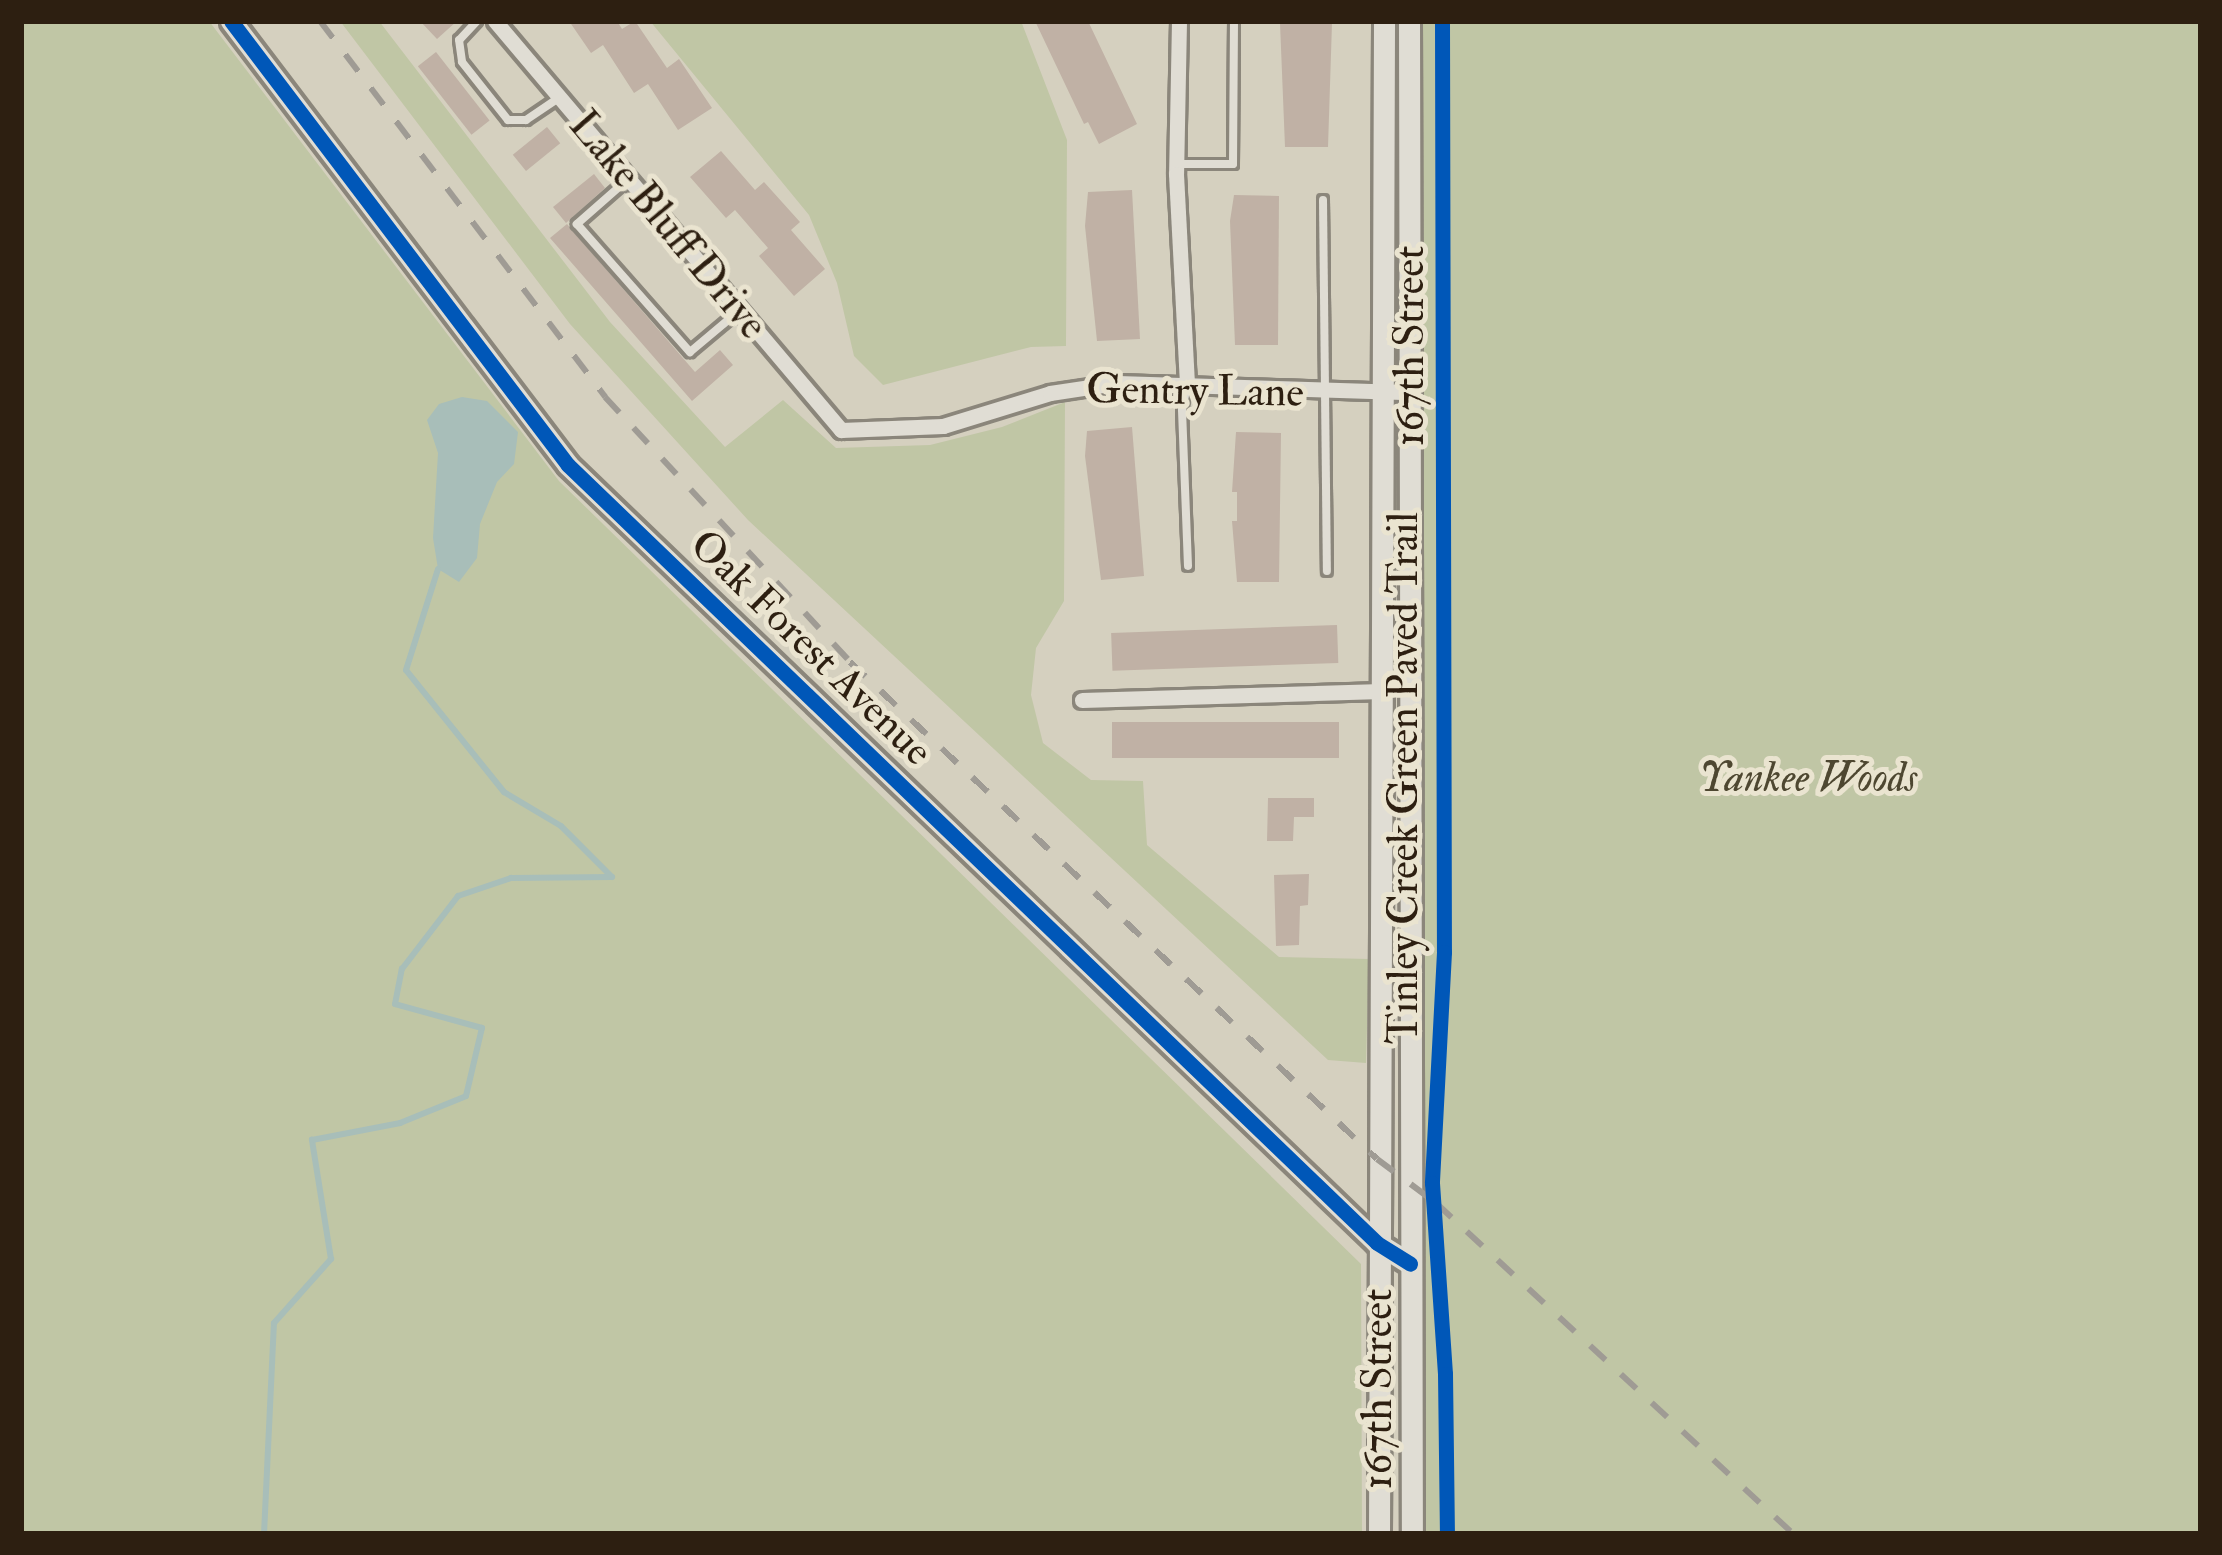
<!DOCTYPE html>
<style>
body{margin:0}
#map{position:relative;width:2222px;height:1555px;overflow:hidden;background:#d5d0bf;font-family:"IM FELL Double Pica",serif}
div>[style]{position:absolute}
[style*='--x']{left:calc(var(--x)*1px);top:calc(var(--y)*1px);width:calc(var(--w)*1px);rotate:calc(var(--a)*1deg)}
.green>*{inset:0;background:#c0c6a5;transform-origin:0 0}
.water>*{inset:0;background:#a8beb9}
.stream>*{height:6px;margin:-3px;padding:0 3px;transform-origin:3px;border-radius:3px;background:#a8beb9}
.building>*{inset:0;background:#c0b1a5;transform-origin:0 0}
.roads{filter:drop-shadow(3px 0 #8b867b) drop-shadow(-3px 0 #8b867b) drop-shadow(0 3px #8b867b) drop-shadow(0 -3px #8b867b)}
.lane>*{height:8px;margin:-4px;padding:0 4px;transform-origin:4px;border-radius:4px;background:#e0ddd4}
.street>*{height:15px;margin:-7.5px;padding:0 7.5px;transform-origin:7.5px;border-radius:7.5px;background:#e0ddd4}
.secondary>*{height:21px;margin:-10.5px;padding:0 10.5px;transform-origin:10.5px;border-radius:10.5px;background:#e0ddd4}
.rail>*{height:6px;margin-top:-3px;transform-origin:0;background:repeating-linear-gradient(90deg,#9f9b94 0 21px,transparent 0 42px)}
.cycleway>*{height:15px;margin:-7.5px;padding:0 7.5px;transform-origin:7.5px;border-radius:7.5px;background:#0057b8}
span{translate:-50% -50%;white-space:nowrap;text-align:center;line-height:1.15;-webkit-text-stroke:10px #eae4d0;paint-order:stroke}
.street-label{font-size:42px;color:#2d1f11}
.park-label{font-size:42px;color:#4e4731;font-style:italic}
.frame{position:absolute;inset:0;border:24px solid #2d1f11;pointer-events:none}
</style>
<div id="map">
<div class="green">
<div style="clip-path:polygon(21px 21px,209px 21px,559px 481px,1361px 1264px,1362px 1534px,21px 1534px)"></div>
<div style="clip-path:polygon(340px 21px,379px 21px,610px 322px,725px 447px,783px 400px,836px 448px,930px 445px,1002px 427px,1065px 402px,1064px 601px,1036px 648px,1031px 695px,1043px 743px,1091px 780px,1143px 781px,1147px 845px,1279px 957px,1369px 959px,1366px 1063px,1328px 1060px,748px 520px,570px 324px)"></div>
<div style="clip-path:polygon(650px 21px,1021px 21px,1067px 140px,1066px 346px,1031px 347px,883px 385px,854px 356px,837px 283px,809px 215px)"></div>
<div style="left:1418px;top:21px;width:783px;height:1513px"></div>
</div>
<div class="water">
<div style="clip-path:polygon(462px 397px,487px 401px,518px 432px,514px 464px,497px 482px,480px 524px,477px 558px,459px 582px,438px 569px,433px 538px,438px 453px,427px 420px,439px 404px)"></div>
</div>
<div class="stream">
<div style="--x:264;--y:1534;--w:211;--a:-87.3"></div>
<div style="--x:274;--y:1323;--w:86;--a:-48.3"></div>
<div style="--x:331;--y:1259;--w:121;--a:-99.1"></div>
<div style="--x:312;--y:1140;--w:90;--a:-10.9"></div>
<div style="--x:400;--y:1123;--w:71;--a:-22.2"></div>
<div style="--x:466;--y:1096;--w:70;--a:-76.8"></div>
<div style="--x:482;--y:1028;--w:90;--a:-164.6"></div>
<div style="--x:395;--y:1004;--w:36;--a:-79"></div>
<div style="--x:402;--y:969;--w:92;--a:-52.5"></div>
<div style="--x:458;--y:896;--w:56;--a:-18.8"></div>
<div style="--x:511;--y:878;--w:101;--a:-0.6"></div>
<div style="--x:612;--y:877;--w:72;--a:-135"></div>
<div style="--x:561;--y:826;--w:66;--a:-149.2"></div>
<div style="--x:504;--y:792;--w:156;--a:-128.8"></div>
<div style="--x:406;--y:670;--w:106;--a:-72.4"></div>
</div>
<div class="building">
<div style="clip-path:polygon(420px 21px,457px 21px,437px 39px)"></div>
<div style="clip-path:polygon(569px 21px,617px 21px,622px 29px,635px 21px,667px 68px,679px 59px,712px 108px,678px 130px,648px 84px,634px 93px,603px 45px,591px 53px)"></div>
<div style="clip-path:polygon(1035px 21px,1088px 21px,1137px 124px,1099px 144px,1088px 122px,1084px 124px)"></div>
<div style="clip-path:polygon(1280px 23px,1332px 23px,1328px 147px,1285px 147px)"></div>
<div style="left:436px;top:52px;width:87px;height:23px;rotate:52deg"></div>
<div style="left:547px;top:127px;width:21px;height:44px;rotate:51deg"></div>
<div style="clip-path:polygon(721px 151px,755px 190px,764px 182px,800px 222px,791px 230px,825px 269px,794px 296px,759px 256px,768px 248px,735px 210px,726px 218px,690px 177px)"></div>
<div style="clip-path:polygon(594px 174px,605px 188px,566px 223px,553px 207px)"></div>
<div style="clip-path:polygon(1132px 190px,1140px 339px,1097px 341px,1085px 226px,1088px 192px)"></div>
<div style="clip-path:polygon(1234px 195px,1279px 196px,1278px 345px,1235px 345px,1230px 221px)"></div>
<div style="clip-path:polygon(567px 224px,695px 372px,720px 350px,733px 365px,692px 401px,550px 238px)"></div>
<div style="clip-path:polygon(1132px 427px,1144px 576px,1101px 580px,1085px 456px,1087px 431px)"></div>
<div style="clip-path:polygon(1236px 432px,1281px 433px,1279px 582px,1237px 582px,1232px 521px,1237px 521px,1237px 492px,1232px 492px)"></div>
<div style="left:1337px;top:625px;width:38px;height:226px;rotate:88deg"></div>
<div style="left:1339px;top:722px;width:36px;height:227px;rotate:90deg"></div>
<div style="clip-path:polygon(1268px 798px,1314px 798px,1314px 817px,1294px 817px,1293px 841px,1267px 841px)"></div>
<div style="clip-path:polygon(1309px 874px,1308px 905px,1300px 906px,1299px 945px,1276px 946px,1274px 875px)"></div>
</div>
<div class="roads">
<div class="lane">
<div style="--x:477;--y:21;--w:26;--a:133"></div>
<div style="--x:459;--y:40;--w:22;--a:82"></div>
<div style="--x:462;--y:62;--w:74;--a:51.6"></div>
<div style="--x:508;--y:120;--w:18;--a:0"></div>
<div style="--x:526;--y:120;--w:40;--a:-34"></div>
<div style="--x:1175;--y:164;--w:58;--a:0"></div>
<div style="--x:1233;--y:164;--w:143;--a:-89.6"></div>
<div style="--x:627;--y:180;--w:67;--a:138.7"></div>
<div style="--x:577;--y:224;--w:171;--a:48.6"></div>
<div style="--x:690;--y:352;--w:65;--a:-40"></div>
<div style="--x:1323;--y:200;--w:371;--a:89.4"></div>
<div style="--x:1187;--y:385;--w:25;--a:101"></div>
<div style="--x:1182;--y:410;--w:156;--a:87.8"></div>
</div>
<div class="street">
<div style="--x:495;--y:21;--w:536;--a:49.77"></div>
<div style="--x:841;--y:430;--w:102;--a:-2.2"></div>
<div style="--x:943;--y:426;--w:112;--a:-17.1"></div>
<div style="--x:1050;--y:393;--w:68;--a:-8.5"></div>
<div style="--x:1117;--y:383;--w:294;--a:1.8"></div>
<div style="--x:1179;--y:21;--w:153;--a:91.1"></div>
<div style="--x:1176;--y:174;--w:209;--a:87"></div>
<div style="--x:1082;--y:700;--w:300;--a:-1.7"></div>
</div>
<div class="secondary">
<div style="--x:231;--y:21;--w:557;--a:52.8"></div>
<div style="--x:568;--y:465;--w:1122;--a:43.88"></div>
<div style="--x:1377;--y:1243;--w:39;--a:32"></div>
<div style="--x:1409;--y:21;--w:1513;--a:89.89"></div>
<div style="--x:1379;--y:1534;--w:1513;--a:-89.81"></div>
</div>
</div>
<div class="rail">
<div style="--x:320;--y:21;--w:472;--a:52.8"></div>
<div style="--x:605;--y:397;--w:361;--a:47.2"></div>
<div style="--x:850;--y:662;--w:724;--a:43.32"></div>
<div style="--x:1377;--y:1159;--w:74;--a:36.7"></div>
<div style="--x:1436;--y:1203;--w:487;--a:42.8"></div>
</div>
<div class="cycleway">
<div style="--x:231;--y:21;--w:557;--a:52.8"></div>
<div style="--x:568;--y:465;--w:1122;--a:43.88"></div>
<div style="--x:1377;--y:1243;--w:39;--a:32"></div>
<div style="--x:1442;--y:21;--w:931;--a:89.88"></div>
<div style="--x:1444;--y:952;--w:231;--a:93"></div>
<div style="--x:1432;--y:1183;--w:191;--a:86.1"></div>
<div style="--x:1445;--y:1374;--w:160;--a:89.3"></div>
</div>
<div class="street-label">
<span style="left:668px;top:225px;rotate:50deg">Lake Bluff Drive</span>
<span style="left:1410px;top:346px;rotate:-90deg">167th Street</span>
<span style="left:1195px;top:391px;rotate:1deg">Gentry Lane</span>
<span style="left:811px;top:648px;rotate:44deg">Oak Forest Avenue</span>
<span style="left:1404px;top:778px;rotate:-90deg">Tinley Creek Green Paved Trail</span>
<span style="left:1378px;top:1389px;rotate:-90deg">167th Street</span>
</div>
<div class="park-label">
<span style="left:1808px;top:778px">Yankee Woods</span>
</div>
<div class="frame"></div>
</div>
